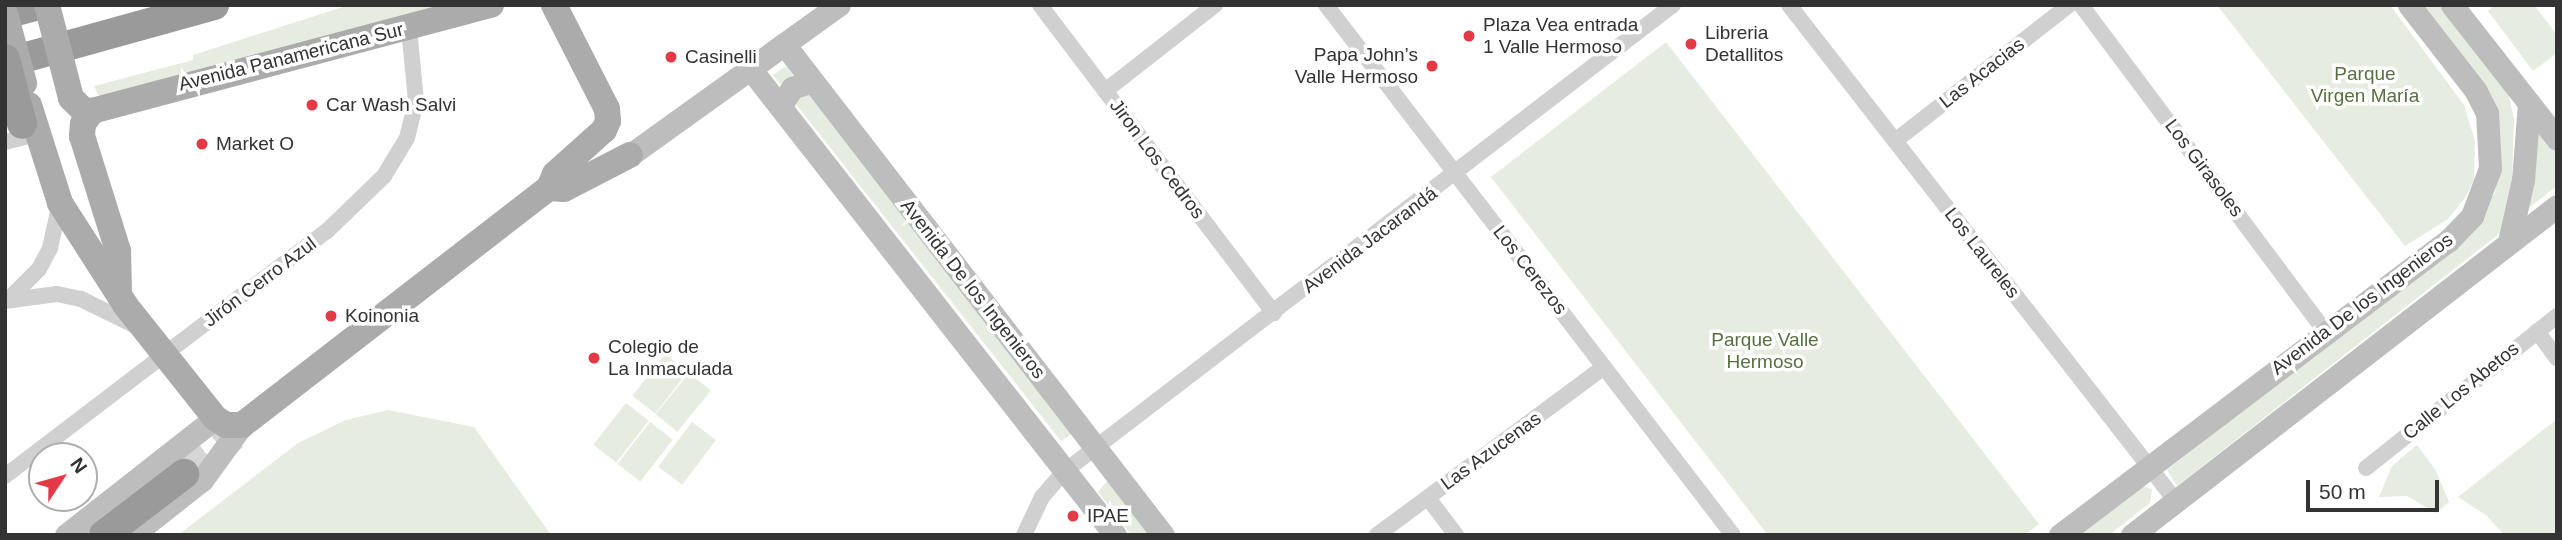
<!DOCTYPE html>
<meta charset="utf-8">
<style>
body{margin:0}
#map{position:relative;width:2562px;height:540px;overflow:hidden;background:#fff;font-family:Helvetica,sans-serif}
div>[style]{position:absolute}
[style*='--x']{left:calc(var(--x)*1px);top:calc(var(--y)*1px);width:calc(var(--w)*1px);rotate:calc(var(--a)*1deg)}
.green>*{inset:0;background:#e6ecdf;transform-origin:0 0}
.highway-tunnel>*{height:30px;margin-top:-15px;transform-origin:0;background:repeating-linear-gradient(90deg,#d6d6d6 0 30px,transparent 0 45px)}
.street>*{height:16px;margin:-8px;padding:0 8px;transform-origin:8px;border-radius:8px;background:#d0d0d0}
.secondary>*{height:23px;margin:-11.5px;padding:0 11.5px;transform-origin:11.5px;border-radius:11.5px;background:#bdbdbd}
.primary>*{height:26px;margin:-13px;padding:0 13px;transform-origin:13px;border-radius:13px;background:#ababab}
.highway>*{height:30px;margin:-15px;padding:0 15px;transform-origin:15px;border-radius:15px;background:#9a9a9a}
.primary-bridge>*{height:26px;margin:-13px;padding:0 13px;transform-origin:13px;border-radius:13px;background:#ababab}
.highway-bridge>*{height:30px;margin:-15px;padding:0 15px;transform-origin:15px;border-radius:15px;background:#9a9a9a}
.dots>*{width:19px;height:19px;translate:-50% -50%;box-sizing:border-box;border:4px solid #fff;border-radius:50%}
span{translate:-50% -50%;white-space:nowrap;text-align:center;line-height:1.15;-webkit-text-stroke:7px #fff;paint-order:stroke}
.poi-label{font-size:19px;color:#333}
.left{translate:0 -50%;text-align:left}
.right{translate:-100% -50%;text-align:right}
.street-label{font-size:19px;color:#333}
.park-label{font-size:19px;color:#56703f}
.frame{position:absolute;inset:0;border:7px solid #333;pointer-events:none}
.north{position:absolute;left:28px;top:442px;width:70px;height:70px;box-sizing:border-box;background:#fff;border:2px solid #adadad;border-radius:50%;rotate:54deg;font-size:19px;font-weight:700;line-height:28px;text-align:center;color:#333}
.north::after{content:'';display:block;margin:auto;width:24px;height:32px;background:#e63946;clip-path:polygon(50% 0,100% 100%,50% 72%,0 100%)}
.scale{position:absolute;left:2306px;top:480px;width:133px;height:32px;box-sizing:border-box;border:4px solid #333;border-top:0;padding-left:9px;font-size:21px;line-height:24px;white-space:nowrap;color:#333;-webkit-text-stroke:5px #fff;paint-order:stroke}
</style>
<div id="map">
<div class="green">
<div style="clip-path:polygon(349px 5px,440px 5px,101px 100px,94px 86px,193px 60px,193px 55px)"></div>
<div style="clip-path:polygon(2217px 5px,2390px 5px,2464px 105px,2475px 141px,2474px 180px,2465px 198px,2448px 219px,2405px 246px)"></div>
<div style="clip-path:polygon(2422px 5px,2442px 5px,2507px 88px,2514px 119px,2511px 208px,2500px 233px,2177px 486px,2167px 470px,2457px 242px,2495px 193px,2500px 153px)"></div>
<div style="clip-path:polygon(2495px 5px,2534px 5px,2557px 35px,2557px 53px,2533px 71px,2488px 11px)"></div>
<div style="clip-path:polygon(1666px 42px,2039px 524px,2025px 535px,1768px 535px,1491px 177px)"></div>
<div style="clip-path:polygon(786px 66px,1072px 434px,1061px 441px,773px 75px)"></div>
<div style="clip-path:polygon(2537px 127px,2557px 152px,2557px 186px,2526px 210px)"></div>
<div style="left:665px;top:354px;width:29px;height:53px;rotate:38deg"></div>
<div style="left:689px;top:373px;width:28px;height:53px;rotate:39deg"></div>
<div style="left:626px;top:403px;width:29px;height:53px;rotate:38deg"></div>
<div style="clip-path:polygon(388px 410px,474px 427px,551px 535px,178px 535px,298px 443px,346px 420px)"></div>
<div style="clip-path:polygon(2557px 419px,2557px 535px,2504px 535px,2486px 515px,2458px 497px)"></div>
<div style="left:650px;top:422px;width:29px;height:53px;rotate:38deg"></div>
<div style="left:692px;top:422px;width:30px;height:56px;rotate:37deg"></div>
<div style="clip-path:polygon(2417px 445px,2435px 469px,2449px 502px,2436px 513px,2407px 496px,2379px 497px,2392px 466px)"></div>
<div style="clip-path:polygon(1107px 481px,1152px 535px,1131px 535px,1098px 492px)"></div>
<div style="clip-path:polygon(2140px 486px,2152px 489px,2150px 503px,2109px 535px,2076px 535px)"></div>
</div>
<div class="highway-tunnel">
<div style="--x:184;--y:474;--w:63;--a:-38"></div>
</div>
<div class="street">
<div style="--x:1040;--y:5;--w:387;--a:52.8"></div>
<div style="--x:1326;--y:5;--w:668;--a:52.48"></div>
<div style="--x:1789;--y:5;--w:628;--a:52.05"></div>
<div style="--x:2081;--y:5;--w:409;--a:53.2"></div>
<div style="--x:1105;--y:91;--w:140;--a:-38"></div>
<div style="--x:1895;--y:141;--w:221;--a:-38"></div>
<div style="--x:5;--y:142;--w:34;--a:-14"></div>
<div style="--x:10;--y:298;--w:41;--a:-45"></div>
<div style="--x:39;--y:269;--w:24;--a:-62"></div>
<div style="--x:50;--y:248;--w:46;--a:-77.5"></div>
<div style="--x:5;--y:301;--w:52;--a:-7.7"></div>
<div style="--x:57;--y:294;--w:25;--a:12"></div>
<div style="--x:81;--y:299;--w:59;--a:26.1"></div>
<div style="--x:2537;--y:331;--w:34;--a:54"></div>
<div style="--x:2366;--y:468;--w:244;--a:-38.5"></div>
<div style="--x:5;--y:476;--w:405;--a:-37.3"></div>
<div style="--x:327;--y:231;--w:79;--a:-44"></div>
<div style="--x:384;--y:176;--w:44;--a:-58.8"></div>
<div style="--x:407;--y:138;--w:38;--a:-76"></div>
<div style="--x:416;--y:101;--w:73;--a:-95.5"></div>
<div style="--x:1428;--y:498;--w:46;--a:52.9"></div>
<div style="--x:1024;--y:535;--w:42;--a:-64.7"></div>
<div style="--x:1042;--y:497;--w:35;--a:-49"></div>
<div style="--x:1065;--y:471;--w:766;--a:-37.47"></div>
<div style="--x:1377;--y:535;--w:282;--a:-36.5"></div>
</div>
<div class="secondary">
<div style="--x:2452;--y:5;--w:170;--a:51.9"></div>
<div style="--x:784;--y:44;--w:620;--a:52.34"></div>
<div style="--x:749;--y:67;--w:594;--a:51.97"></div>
<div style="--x:780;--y:106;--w:22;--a:-56"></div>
<div style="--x:792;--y:88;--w:21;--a:-19"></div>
<div style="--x:630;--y:155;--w:257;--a:-35.7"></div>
<div style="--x:2509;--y:242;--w:64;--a:-77.3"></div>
<div style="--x:2523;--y:180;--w:77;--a:-85.5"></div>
<div style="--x:66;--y:535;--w:189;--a:-38.1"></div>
<div style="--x:132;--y:535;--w:89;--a:-38.2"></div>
<div style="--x:202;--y:480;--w:68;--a:-54"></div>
<div style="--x:2060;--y:535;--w:487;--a:-37.2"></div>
<div style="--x:2448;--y:241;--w:35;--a:-46"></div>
<div style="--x:2472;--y:216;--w:51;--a:-69.4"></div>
<div style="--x:2490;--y:168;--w:55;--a:-93.1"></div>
<div style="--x:2487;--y:113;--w:25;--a:-117"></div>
<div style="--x:2476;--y:91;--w:109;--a:-127.9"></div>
<div style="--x:2132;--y:535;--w:537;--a:-37.74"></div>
</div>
<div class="primary">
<div style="--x:71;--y:98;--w:17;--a:45"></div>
<div style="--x:83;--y:110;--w:9;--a:6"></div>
<div style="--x:92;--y:111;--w:413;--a:-14.9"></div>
<div style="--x:29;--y:105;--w:103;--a:72.4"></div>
<div style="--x:60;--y:203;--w:122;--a:57.3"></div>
<div style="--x:126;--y:306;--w:143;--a:51.5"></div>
<div style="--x:215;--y:418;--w:13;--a:32"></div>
<div style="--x:226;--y:425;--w:16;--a:0"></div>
<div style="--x:242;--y:425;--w:388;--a:-37.7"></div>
<div style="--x:549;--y:188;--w:15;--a:4"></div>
<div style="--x:564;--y:189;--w:74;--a:-27.3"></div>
<div style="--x:92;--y:111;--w:16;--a:125"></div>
<div style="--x:83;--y:124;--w:12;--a:95"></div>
<div style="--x:82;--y:136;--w:121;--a:72.6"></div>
<div style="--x:118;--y:251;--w:42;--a:88.6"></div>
<div style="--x:549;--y:188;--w:15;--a:-67"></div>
<div style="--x:555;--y:174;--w:66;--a:-41.9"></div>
<div style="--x:604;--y:130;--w:10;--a:-66"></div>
<div style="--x:608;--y:121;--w:12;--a:-95"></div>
<div style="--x:607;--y:109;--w:117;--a:-117"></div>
</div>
<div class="highway">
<div style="--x:5;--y:14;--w:35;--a:-15"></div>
<div style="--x:5;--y:63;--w:217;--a:-15.5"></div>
<div style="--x:104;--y:535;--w:101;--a:-37.3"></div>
</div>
<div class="primary-bridge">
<div style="--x:47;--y:5;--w:96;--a:75.5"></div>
<div style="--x:5;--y:14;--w:72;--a:74.6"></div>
</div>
<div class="highway-bridge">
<div style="--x:5;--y:59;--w:67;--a:75.3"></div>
</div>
<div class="dots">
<div style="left:1469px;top:36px;background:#e63946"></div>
<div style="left:1691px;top:44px;background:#e63946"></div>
<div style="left:671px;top:57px;background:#e63946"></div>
<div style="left:1432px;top:66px;background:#e63946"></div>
<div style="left:312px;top:105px;background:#e63946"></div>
<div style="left:202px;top:144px;background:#e63946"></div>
<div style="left:331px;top:316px;background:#e63946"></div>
<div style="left:594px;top:358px;background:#e63946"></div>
<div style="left:1073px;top:516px;background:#e63946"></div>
</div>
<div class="poi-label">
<span class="left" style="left:1483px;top:36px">Plaza Vea entrada<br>1 Valle Hermoso</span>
<span class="left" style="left:1705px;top:44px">Libreria<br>Detallitos</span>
<span class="right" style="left:1418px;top:66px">Papa John’s<br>Valle Hermoso</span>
<span class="left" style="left:685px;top:57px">Casinelli</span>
<span class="left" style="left:326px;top:105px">Car Wash Salvi</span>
<span class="left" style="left:216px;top:144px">Market O</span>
<span class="left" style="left:345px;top:316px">Koinonia</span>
<span class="left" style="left:608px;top:358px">Colegio de<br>La Inmaculada</span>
<span class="left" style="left:1087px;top:516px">IPAE</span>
</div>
<div class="street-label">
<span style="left:291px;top:57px;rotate:-14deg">Avenida Panamericana Sur</span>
<span style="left:1982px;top:73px;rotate:-38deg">Las Acacias</span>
<span style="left:1157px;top:159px;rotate:53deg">Jiron Los Cedros</span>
<span style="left:2204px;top:168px;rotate:53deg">Los Girasoles</span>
<span style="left:1370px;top:240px;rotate:-37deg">Avenida Jacarandá</span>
<span style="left:1982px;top:253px;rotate:52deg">Los Laureles</span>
<span style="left:1530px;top:270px;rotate:52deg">Los Cerezos</span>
<span style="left:260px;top:282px;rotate:-37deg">Jirón Cerro Azul</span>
<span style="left:973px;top:289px;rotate:52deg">Avenida De los Ingenieros</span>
<span style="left:2362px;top:304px;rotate:-37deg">Avenida De los Ingenieros</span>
<span style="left:2461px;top:391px;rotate:-39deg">Calle Los Abetos</span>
<span style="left:1491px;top:451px;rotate:-36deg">Las Azucenas</span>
</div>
<div class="park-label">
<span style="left:2365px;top:85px">Parque<br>Virgen María</span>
<span style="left:1765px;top:351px">Parque Valle<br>Hermoso</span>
</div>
<div class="frame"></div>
<div class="north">N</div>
<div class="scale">50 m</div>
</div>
